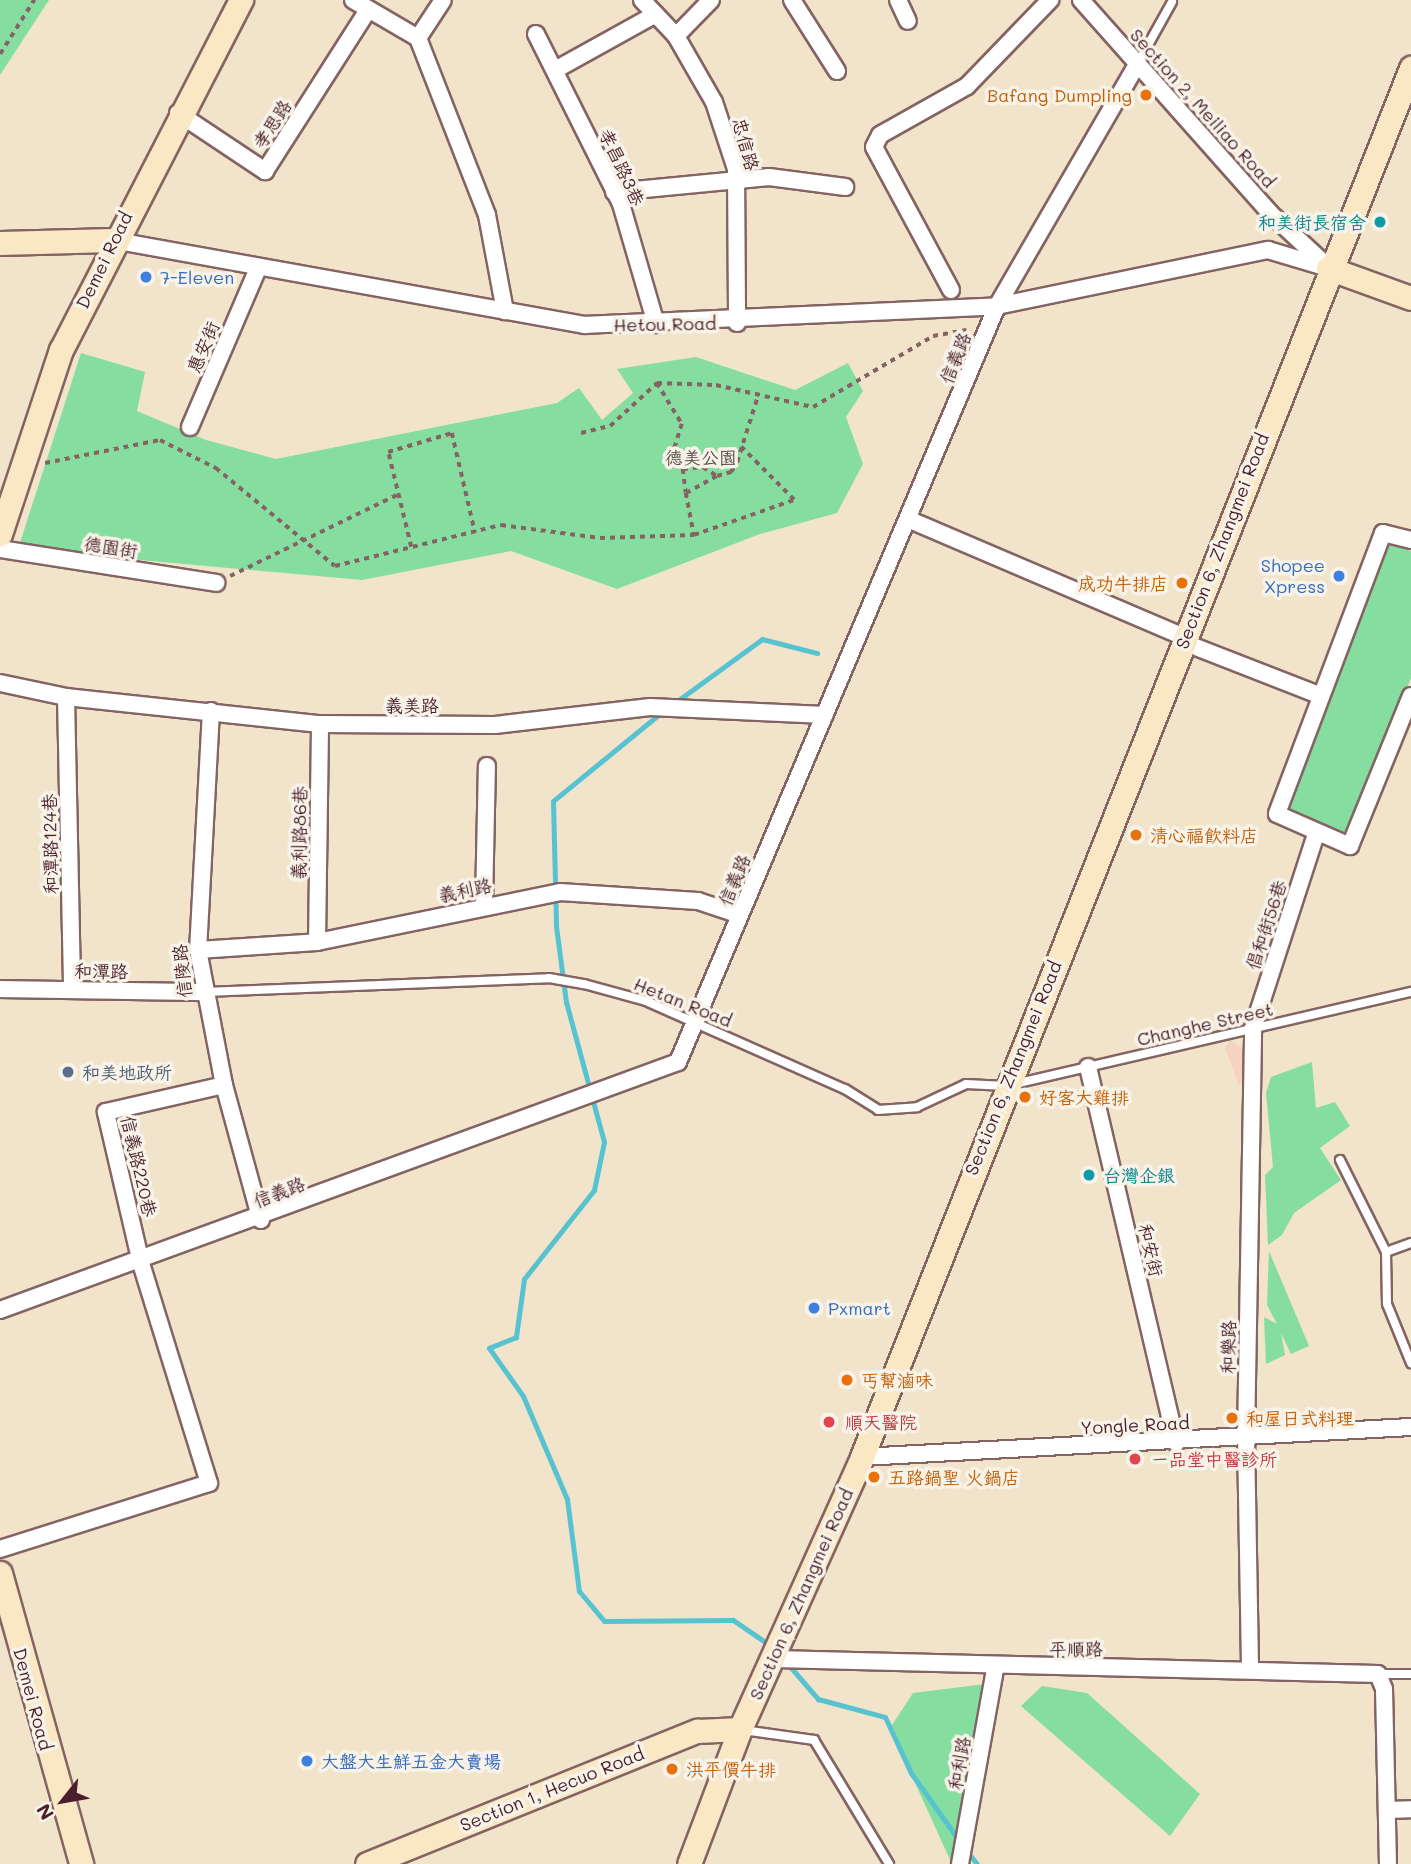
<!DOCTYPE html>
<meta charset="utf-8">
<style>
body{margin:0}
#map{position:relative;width:1411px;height:1864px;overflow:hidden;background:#f1e4ca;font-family:Mali,"LXGW WenKai TC",sans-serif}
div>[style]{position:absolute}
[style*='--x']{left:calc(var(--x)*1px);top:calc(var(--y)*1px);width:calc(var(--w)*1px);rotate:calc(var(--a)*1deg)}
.built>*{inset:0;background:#f5d3c2}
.green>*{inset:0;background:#86dda0}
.stream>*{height:5px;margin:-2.5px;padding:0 2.5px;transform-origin:2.5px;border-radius:2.5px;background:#57c3d1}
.path>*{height:3.5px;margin-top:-1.75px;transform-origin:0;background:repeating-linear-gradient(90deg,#846463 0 5px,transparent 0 10px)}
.roads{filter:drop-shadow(2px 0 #846463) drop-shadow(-2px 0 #846463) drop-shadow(0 2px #846463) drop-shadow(0 -2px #846463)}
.lane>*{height:8px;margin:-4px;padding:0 4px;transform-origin:4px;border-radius:4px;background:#fff}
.street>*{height:16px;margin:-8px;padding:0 8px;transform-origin:8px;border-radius:8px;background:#fff}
.secondary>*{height:23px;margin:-11.5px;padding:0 11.5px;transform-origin:11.5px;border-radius:11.5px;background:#fae7c3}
.dots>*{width:19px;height:19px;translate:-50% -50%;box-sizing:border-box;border:4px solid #f7f3e8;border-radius:50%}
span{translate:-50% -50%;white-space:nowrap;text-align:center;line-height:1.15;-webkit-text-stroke:7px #f7f3e8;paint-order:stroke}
.food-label{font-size:18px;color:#c56008}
.right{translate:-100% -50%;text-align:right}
.left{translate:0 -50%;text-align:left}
.street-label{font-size:18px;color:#4a1f2b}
.culture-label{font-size:18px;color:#0d838f}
.shop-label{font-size:18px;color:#366cbe}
.park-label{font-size:18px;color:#594e48}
.service-label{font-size:18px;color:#4e5e75}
.health-label{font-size:18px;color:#be3a42}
.north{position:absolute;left:28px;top:1766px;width:70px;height:70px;-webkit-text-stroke:5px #f7f3e8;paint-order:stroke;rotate:239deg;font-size:19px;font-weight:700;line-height:28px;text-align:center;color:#4a1f2b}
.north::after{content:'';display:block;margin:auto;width:24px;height:32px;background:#4a1f2b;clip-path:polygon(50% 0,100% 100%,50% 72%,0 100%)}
</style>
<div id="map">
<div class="built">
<div style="clip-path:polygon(1230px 1040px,1246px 1050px,1247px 1081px,1239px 1085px,1225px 1048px)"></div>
</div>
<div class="green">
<div style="clip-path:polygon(0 0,49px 0,0 75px)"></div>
<div style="clip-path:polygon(81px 353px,145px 372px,137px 411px,206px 440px,276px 459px,557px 403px,579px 388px,602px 420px,633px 393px,617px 369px,696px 357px,795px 390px,848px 363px,863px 391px,846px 417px,863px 464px,837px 513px,760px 534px,617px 589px,511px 551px,362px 580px,18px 549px)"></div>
<div style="clip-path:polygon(1382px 539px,1411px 551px,1411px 678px,1349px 834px,1284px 806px)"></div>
<div style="clip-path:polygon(1312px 1062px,1316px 1108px,1335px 1102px,1350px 1126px,1320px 1148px,1341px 1180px,1294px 1213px,1282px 1235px,1268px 1245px,1265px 1175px,1273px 1167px,1266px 1093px,1271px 1077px)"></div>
<div style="clip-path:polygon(1269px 1251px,1309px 1346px,1291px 1354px,1281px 1333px,1285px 1355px,1266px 1364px,1264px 1317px,1277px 1324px,1267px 1305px)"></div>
<div style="clip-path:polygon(993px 1683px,955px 1864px,952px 1864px,890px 1728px,913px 1693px)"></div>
<div style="clip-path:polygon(1042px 1686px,1087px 1693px,1200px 1794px,1170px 1836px,1021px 1706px)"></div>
</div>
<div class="stream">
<div style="--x:673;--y:704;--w:110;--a:-36.1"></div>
<div style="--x:762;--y:639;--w:57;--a:14.3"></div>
<div style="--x:663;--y:711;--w:142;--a:140.7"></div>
<div style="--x:553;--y:801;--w:125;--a:88.6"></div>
<div style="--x:556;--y:926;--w:77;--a:82.5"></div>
<div style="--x:566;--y:1002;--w:145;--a:74.8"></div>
<div style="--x:604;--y:1142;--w:49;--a:101.8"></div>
<div style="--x:594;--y:1190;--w:113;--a:128.2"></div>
<div style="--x:524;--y:1279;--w:59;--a:97.9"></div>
<div style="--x:516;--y:1337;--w:29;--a:158"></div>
<div style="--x:489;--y:1348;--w:59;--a:54.7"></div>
<div style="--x:523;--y:1396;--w:112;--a:66.9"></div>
<div style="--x:567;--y:1499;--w:93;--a:82.6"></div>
<div style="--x:579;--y:1591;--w:39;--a:50"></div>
<div style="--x:604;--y:1621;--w:129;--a:-0.4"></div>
<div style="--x:733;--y:1620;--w:46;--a:34.4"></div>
<div style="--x:787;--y:1663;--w:48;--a:49.3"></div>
<div style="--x:818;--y:1699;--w:69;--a:15"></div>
<div style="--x:885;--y:1717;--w:62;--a:65.1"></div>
<div style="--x:911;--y:1773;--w:85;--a:54.6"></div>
<div style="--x:966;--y:1850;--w:18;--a:52"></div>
</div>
<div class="path">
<div style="--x:0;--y:54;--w:64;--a:-57.8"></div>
<div style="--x:657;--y:383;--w:48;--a:58.6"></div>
<div style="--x:682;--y:424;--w:31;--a:107"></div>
<div style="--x:673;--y:454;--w:18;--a:56"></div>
<div style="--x:683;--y:469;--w:20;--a:-6"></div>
<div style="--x:703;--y:467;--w:17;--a:33"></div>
<div style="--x:717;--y:476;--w:15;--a:-16"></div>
<div style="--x:731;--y:472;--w:12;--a:-59"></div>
<div style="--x:737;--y:462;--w:70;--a:-72.6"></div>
<div style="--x:581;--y:433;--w:30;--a:-14"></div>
<div style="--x:610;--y:426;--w:64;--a:-42.5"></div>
<div style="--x:657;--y:383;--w:59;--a:1.9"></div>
<div style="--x:716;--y:385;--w:99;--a:12.8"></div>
<div style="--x:813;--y:407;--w:139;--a:-30.6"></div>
<div style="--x:933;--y:336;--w:34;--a:-10"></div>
<div style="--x:45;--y:463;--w:117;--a:-11.3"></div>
<div style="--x:160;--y:440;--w:63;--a:26.6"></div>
<div style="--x:216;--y:468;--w:154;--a:39.5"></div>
<div style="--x:335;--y:566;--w:171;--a:-13.9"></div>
<div style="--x:501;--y:525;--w:100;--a:7.5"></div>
<div style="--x:600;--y:538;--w:94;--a:-1.8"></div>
<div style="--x:694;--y:535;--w:106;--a:-19.3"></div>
<div style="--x:794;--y:500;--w:75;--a:-135"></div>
<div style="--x:683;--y:469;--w:24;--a:83"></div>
<div style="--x:686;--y:493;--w:35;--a:-29"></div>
<div style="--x:686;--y:493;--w:43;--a:79.2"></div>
<div style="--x:411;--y:547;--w:98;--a:-103.6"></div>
<div style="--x:388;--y:452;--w:67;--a:-16.5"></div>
<div style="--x:452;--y:433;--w:102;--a:76.9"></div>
<div style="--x:230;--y:576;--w:188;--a:-25.9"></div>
</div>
<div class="roads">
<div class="lane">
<div style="--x:1138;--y:63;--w:70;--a:-60.9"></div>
<div style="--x:205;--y:992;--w:344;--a:-2.3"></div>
<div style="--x:549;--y:978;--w:36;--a:10"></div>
<div style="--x:584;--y:984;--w:64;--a:15.3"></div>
<div style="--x:646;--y:1001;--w:218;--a:23.9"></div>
<div style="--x:845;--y:1089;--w:39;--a:32"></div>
<div style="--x:878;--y:1110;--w:39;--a:-4"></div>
<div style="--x:917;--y:1107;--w:54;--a:-25.1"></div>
<div style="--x:966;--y:1084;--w:40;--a:2.9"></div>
<div style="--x:1006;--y:1086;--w:416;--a:-13.1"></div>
<div style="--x:1340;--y:1160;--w:103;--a:63.4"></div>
<div style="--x:1386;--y:1252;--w:27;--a:-20"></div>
<div style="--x:1386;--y:1252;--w:52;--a:88.9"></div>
<div style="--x:1387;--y:1304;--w:64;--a:67.9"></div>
<div style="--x:1378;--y:1674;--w:33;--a:0"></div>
<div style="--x:743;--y:1730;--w:72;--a:8"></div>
<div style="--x:814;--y:1740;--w:145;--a:58.8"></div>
</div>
<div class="street">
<div style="--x:353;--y:0;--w:75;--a:30.3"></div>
<div style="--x:418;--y:38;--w:45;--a:-56.7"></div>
<div style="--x:642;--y:0;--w:50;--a:46.6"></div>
<div style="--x:676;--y:36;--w:76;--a:60.1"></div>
<div style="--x:714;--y:102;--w:71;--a:71.8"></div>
<div style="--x:736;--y:169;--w:154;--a:89.6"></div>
<div style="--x:792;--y:0;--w:84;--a:57.6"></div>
<div style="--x:898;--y:0;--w:23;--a:65"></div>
<div style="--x:1081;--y:0;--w:285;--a:48.4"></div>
<div style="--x:1270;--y:213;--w:78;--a:42.9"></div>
<div style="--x:536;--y:34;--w:190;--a:63.4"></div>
<div style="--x:621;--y:204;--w:125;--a:73.7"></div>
<div style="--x:676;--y:36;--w:50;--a:-45.8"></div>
<div style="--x:418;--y:38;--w:190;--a:68.7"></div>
<div style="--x:487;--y:215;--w:98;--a:79.4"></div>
<div style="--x:555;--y:70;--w:115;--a:-29"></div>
<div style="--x:178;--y:113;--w:105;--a:33.7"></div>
<div style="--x:265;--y:171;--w:191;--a:-57.4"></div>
<div style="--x:614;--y:192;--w:156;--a:-5.5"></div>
<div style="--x:769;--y:177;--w:77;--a:7.5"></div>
<div style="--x:112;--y:240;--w:481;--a:10.2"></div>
<div style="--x:585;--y:325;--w:412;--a:-2.6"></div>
<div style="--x:997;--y:306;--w:277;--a:-11.7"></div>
<div style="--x:1268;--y:250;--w:63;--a:16.7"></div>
<div style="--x:951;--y:290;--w:162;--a:-118.3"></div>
<div style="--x:874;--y:147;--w:13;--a:-63"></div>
<div style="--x:880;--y:135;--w:100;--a:-29.4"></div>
<div style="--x:967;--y:86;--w:120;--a:-46"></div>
<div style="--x:190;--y:427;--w:173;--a:-66.8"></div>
<div style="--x:910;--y:520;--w:298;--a:23.1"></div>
<div style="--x:1411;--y:540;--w:29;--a:-166"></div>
<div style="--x:1383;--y:533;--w:300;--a:110.7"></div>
<div style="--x:1277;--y:814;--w:80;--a:23.7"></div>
<div style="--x:1350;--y:846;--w:162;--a:-67.9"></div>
<div style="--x:0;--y:549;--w:219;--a:8.9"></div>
<div style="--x:1183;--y:642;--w:146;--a:21.3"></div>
<div style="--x:0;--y:683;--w:67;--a:12"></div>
<div style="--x:66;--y:697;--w:255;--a:6.1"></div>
<div style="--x:320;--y:724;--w:175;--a:0.3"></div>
<div style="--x:495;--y:725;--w:156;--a:-6.6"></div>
<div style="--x:650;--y:707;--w:175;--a:2.6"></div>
<div style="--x:66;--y:697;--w:293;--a:88.8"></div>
<div style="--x:211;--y:711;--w:239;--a:93.1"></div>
<div style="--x:198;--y:950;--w:137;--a:79.1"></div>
<div style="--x:224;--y:1085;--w:140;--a:74.7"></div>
<div style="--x:484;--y:905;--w:139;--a:-88.8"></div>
<div style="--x:317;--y:942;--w:218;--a:-89.2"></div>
<div style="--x:198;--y:950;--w:119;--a:-3.8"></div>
<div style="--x:317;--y:942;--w:248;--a:-11.6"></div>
<div style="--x:560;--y:892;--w:138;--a:3.7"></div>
<div style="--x:698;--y:901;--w:44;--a:18.4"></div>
<div style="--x:0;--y:989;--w:202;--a:0.9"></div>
<div style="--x:1088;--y:1067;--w:386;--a:76.8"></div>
<div style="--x:0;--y:1310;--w:722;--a:-20.09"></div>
<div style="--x:678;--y:1062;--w:821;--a:-67.12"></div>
<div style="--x:997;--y:306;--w:281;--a:-59.9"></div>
<div style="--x:862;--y:1457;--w:550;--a:-3.13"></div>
<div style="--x:0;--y:1549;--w:219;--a:-17.5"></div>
<div style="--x:209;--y:1483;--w:230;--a:-107.2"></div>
<div style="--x:141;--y:1263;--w:155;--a:-103.1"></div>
<div style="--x:106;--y:1112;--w:121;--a:-12.9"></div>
<div style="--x:775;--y:1659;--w:603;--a:1.42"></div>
<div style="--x:1378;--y:1674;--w:16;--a:68"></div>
<div style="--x:1384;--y:1689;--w:175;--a:88.7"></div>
<div style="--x:1250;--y:1666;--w:228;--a:-91"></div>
<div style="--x:1246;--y:1438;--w:410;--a:-89"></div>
<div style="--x:1253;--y:1028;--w:204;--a:-72"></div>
<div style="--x:1387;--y:1810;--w:24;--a:-2"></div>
<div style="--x:960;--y:1864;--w:198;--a:-79.8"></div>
</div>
<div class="secondary">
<div style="--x:0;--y:243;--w:112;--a:-1.5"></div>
<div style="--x:1328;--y:268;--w:88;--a:19.9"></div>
<div style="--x:0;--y:534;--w:194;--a:-71.7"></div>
<div style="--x:61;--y:350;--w:394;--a:-62.8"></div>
<div style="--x:0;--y:1573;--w:302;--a:74.4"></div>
<div style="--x:367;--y:1864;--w:356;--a:-22"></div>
<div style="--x:697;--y:1731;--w:43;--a:-2.7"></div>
<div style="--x:689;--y:1864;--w:144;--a:-69.3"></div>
<div style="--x:740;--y:1729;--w:298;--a:-65.8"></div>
<div style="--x:862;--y:1457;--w:1494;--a:-68.43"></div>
</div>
</div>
<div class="dots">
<div style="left:1146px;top:95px;background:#e8710a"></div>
<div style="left:1380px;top:222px;background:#0f9aa8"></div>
<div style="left:146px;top:277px;background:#3f7fe0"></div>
<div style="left:1339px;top:576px;background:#3f7fe0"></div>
<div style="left:1182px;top:583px;background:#e8710a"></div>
<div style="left:1136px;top:835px;background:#e8710a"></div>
<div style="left:68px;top:1072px;background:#5c6f8a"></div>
<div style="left:1025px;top:1097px;background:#e8710a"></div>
<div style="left:1089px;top:1175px;background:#0f9aa8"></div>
<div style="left:814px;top:1308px;background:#3f7fe0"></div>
<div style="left:847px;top:1380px;background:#e8710a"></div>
<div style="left:1232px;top:1418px;background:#e8710a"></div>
<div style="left:829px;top:1422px;background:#e0444e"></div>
<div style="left:1135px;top:1459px;background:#e0444e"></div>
<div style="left:874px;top:1477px;background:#e8710a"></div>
<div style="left:307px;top:1761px;background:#3f7fe0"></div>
<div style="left:672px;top:1769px;background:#e8710a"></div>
</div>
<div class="food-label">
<span class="right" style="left:1132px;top:95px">Bafang Dumpling</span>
<span class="right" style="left:1168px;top:583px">成功牛排店</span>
<span class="left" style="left:1150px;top:835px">清心福飲料店</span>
<span class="left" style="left:1039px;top:1097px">好客大雞排</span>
<span class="left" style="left:861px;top:1380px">丐幫滷味</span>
<span class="left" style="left:1246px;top:1418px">和屋日式料理</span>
<span class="left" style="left:888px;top:1477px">五路鍋聖 火鍋店</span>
<span class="left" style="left:686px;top:1769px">洪平價牛排</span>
</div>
<div class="street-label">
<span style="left:1203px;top:108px;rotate:48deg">Section 2, Meiliao Road</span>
<span style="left:272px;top:124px;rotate:-57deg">孝思路</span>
<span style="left:746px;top:144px;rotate:75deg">忠信路</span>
<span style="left:622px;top:167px;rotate:65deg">孝昌路3巷</span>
<span style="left:104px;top:260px;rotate:-64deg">Demei Road</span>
<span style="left:665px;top:324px;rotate:-1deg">Hetou Road</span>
<span style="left:203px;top:347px;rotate:-67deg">惠安街</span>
<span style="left:955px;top:358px;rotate:-68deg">信義路</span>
<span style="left:1222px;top:541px;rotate:-69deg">Section 6, Zhangmei Road</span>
<span style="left:111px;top:547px;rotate:9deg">德園街</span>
<span style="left:412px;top:705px">義美路</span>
<span style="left:299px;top:833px;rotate:-89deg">義利路86巷</span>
<span style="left:50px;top:844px;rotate:-91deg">和潭路124巷</span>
<span style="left:734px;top:880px;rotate:-67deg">信義路</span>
<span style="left:465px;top:890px;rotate:-12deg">義利路</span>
<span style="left:1266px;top:925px;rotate:-72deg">倡和街56巷</span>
<span style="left:101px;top:971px;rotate:1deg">和潭路</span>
<span style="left:182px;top:971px;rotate:-96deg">信陵路</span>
<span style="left:683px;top:1002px;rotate:22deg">Hetan Road</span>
<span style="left:1205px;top:1024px;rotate:-13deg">Changhe Street</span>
<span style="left:1013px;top:1068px;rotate:-68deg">Section 6, Zhangmei Road</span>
<span style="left:139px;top:1166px;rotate:77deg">信義路220巷</span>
<span style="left:279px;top:1192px;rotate:-21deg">信義路</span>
<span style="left:1151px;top:1250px;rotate:77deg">和安街</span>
<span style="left:1228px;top:1347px;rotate:-89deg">和樂路</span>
<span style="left:1135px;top:1425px;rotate:-3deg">Yongle Road</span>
<span style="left:801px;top:1594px;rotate:-66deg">Section 6, Zhangmei Road</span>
<span style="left:1076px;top:1649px;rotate:-1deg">平順路</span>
<span style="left:33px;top:1699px;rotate:75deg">Demei Road</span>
<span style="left:959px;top:1763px;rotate:-80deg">和利路</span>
<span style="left:552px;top:1789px;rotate:-22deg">Section 1, Hecuo Road</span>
</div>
<div class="culture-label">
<span class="right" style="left:1366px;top:222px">和美街長宿舍</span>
<span class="left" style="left:1103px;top:1175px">台灣企銀</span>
</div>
<div class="shop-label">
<span class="left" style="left:160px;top:277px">7-Eleven</span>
<span class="right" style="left:1325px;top:576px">Shopee<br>Xpress</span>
<span class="left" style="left:828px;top:1308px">Pxmart</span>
<span class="left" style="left:321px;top:1761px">大盤大生鮮五金大賣場</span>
</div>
<div class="park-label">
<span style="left:701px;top:457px">德美公園</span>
</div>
<div class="service-label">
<span class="left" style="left:82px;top:1072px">和美地政所</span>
</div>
<div class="health-label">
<span class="left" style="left:845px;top:1422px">順天醫院</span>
<span class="left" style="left:1151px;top:1459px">ㄧ品堂中醫診所</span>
</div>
<div class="north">N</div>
</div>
